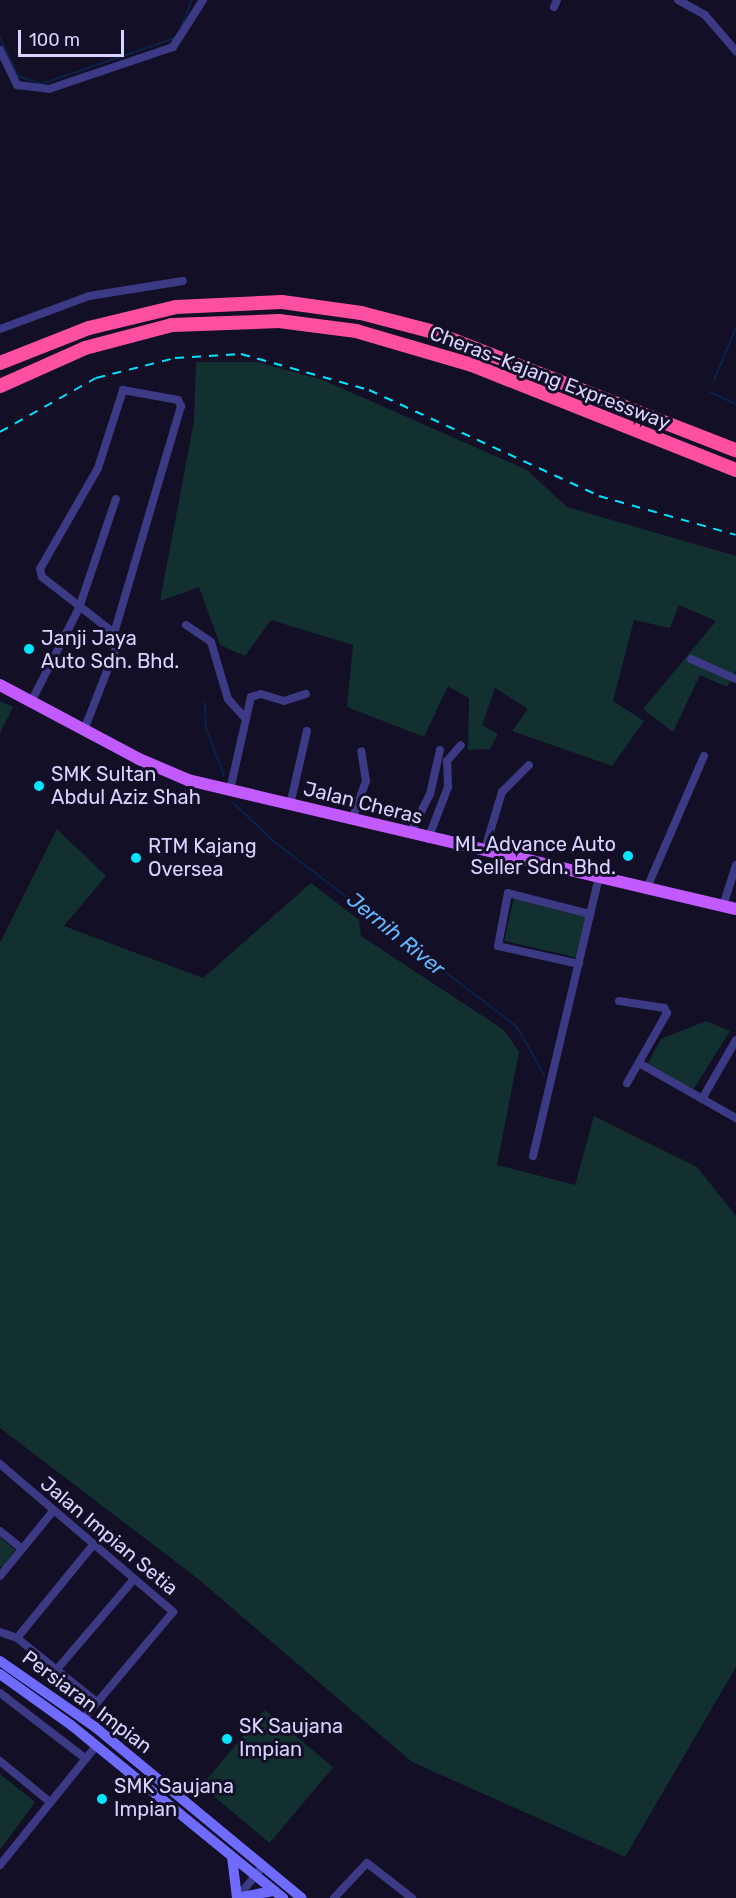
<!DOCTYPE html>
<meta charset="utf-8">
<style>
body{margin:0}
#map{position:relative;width:736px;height:1898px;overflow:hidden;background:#130f26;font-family:Rubik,sans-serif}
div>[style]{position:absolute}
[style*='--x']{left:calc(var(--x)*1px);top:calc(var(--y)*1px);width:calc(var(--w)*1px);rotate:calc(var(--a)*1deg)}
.green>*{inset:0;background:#12302f;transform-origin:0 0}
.stream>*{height:2px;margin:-1px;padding:0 1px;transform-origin:1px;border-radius:1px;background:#0c2248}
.street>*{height:8px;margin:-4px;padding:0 4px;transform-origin:4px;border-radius:4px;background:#3d3a85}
.secondary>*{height:10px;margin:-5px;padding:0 5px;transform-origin:5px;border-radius:5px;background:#6f6bff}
.primary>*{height:12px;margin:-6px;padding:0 6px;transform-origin:6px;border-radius:6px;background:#c25bff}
.highway>*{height:14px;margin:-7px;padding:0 7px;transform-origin:7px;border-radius:7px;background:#ff4fa3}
.rail>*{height:2px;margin-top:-1px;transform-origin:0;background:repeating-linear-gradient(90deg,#00e5ff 0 9px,transparent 0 17px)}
.dots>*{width:16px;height:16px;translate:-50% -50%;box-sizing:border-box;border:3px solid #130f26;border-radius:50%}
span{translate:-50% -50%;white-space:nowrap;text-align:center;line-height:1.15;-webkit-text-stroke:6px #130f26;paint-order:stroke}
.street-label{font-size:20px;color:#d9d4ff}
.poi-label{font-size:20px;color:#d9d4ff}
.left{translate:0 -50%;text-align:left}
.right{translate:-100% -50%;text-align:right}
.water-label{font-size:21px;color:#62b6ff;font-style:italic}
.scale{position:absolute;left:18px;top:30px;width:106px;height:27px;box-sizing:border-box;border:3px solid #d9d4ff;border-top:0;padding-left:8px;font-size:18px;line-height:21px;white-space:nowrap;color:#d9d4ff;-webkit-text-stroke:4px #130f26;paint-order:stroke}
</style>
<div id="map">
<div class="green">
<div style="clip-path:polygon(196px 362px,257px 362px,323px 380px,527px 470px,567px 507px,736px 556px,736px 671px,727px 687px,700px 675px,673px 732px,643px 709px,716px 621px,679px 605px,670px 628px,634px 620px,613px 701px,644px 721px,612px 766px,512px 731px,528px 709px,495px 688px,482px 725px,498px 734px,490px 749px,468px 750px,469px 698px,448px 686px,424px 737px,347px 707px,353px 645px,271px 620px,245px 656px,220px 645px,199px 587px,160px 601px,194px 421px)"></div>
<div style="clip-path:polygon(0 701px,13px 707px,0 733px)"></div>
<div style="clip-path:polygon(57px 829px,106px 876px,64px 926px,203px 978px,311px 883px,359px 920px,361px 936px,504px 1030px,519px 1052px,497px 1165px,575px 1185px,594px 1116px,697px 1167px,736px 1216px,736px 1667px,625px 1857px,412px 1762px,197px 1578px,0 1428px,0 943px)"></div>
<div style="left:514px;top:898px;width:75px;height:44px;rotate:13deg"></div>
<div style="clip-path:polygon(706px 1021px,730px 1031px,693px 1090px,648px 1063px,661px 1039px)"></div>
<div style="clip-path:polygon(0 1537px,15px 1550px,3px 1567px,0 1566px)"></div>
<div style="left:265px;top:1710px;width:89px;height:99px;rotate:40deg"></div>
<div style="clip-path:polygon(0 1774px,35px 1802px,0 1850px)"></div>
</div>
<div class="stream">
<div style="--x:181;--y:28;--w:30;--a:-69"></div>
<div style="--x:0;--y:38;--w:42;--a:64.7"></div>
<div style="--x:18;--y:76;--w:24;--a:19"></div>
<div style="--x:41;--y:84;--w:142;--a:-18.9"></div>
<div style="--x:714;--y:380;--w:56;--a:-67.1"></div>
<div style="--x:710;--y:392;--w:29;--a:25"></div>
<div style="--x:205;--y:703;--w:25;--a:88"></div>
<div style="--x:206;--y:728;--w:51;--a:69.4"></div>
<div style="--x:233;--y:803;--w:60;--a:43"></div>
<div style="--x:277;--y:844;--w:302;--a:37.3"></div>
<div style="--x:517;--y:1027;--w:56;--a:60.3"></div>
</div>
<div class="street">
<div style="--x:678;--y:0;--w:31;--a:29"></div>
<div style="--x:705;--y:15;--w:48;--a:49.3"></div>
<div style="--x:554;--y:7;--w:8;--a:-67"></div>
<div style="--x:0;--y:50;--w:39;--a:64"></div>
<div style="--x:17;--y:85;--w:32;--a:7"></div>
<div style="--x:49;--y:89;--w:131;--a:-18.7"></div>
<div style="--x:173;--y:47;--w:56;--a:-57.4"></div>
<div style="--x:0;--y:329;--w:95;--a:-20.3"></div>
<div style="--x:89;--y:296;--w:95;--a:-9.1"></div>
<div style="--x:186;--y:625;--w:30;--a:34"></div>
<div style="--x:211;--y:642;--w:59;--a:73.4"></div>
<div style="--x:228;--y:699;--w:25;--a:48"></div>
<div style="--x:691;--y:659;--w:49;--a:24"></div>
<div style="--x:31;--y:702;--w:106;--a:-62.9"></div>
<div style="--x:79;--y:608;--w:115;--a:-71.3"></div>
<div style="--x:84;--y:730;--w:93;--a:-68.7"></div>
<div style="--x:118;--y:643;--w:11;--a:-112"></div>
<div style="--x:114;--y:633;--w:91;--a:-142.1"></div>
<div style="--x:42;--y:577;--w:8;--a:-104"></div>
<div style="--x:40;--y:569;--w:116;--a:-60.1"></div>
<div style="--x:98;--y:468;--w:82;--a:-72.2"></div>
<div style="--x:123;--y:390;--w:56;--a:10.3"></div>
<div style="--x:178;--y:400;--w:7;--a:63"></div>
<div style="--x:181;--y:406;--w:237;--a:106.4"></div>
<div style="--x:230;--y:790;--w:95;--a:-77.3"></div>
<div style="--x:251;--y:697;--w:10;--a:-17"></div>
<div style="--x:261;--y:694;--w:24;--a:17"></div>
<div style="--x:284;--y:701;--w:23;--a:-18"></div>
<div style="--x:290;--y:805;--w:76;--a:-77.1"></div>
<div style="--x:352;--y:820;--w:41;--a:-70.3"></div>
<div style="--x:366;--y:781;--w:30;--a:-99"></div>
<div style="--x:410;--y:834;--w:45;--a:-63.4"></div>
<div style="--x:430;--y:794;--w:45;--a:-77.2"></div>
<div style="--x:428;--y:839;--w:56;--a:-69"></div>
<div style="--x:448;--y:787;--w:26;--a:-92"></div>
<div style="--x:447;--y:761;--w:21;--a:-49"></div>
<div style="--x:484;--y:852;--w:63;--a:-73.3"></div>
<div style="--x:502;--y:792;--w:38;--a:-45"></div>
<div style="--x:646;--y:890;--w:146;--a:-66.6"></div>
<div style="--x:723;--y:906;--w:43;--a:-72.4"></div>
<div style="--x:579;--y:964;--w:83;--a:-167.5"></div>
<div style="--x:498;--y:946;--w:54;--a:-79.3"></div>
<div style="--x:508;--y:893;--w:85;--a:14.4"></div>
<div style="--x:619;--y:1001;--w:46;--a:8.8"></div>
<div style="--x:664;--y:1008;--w:6;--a:59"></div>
<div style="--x:667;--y:1013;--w:81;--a:119.7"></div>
<div style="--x:639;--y:1063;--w:112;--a:29.6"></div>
<div style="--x:702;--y:1099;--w:68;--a:-60"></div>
<div style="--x:533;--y:1156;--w:284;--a:-76.7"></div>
<div style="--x:0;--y:1464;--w:228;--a:40.5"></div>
<div style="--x:173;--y:1612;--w:138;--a:130"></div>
<div style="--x:0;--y:1531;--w:28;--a:39"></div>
<div style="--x:0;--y:1576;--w:84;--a:-50.8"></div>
<div style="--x:0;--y:1632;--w:18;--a:19"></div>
<div style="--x:17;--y:1638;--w:102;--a:38.7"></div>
<div style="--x:17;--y:1638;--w:120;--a:-50.7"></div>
<div style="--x:58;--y:1668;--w:117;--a:-49.5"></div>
<div style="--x:0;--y:1693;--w:108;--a:37.5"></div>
<div style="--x:0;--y:1761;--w:65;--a:39.4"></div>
<div style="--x:0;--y:1865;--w:153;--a:-51.1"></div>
<div style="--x:237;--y:1898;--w:41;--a:-50.9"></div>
<div style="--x:334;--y:1898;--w:48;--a:-46.7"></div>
<div style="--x:367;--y:1863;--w:57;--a:37.9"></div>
</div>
<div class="secondary">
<div style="--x:0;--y:1661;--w:116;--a:34.8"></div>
<div style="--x:95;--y:1727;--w:268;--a:39.6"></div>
<div style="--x:0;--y:1674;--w:87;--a:35.7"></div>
<div style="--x:71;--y:1725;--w:274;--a:39.2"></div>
<div style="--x:232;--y:1857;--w:41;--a:83"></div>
<div style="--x:237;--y:1898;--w:38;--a:-11"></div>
</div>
<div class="primary">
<div style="--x:0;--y:685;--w:157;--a:28"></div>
<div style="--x:139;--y:759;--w:53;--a:23.2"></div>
<div style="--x:188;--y:780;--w:563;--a:13.25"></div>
</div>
<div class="highway">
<div style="--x:0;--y:363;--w:96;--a:-21.5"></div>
<div style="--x:89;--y:328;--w:89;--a:-13.6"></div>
<div style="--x:176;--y:307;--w:106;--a:-2.7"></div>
<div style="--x:282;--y:302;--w:80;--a:7.9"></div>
<div style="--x:361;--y:313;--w:71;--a:14.6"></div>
<div style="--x:430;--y:331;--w:328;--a:21.3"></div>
<div style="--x:0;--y:386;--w:93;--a:-24.1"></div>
<div style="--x:85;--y:348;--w:90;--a:-14.8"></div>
<div style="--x:172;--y:325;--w:107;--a:-2.1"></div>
<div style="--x:279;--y:321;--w:78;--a:7.4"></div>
<div style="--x:356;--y:331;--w:121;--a:16.3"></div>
<div style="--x:472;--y:365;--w:284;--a:21.7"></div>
</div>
<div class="rail">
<div style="--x:0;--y:432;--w:110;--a:-29.4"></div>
<div style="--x:96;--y:378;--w:81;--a:-14.2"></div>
<div style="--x:175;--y:358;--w:66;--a:-3.5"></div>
<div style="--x:241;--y:354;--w:133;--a:15.7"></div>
<div style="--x:369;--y:390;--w:253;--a:24.7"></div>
<div style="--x:599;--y:496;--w:142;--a:15.9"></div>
</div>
<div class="dots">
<div style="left:29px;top:649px;background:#00e5ff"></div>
<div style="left:39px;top:786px;background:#00e5ff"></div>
<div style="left:628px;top:856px;background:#00e5ff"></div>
<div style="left:136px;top:858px;background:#00e5ff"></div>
<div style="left:227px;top:1739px;background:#00e5ff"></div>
<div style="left:102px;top:1799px;background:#00e5ff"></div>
</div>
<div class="street-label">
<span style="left:550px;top:378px;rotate:21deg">Cheras–Kajang Expressway</span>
<span style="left:363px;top:803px;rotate:14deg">Jalan Cheras</span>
<span style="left:109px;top:1536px;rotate:40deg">Jalan Impian Setia</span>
<span style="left:87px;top:1702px;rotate:37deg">Persiaran Impian</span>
</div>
<div class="poi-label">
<span class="left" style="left:41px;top:650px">Janji Jaya<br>Auto Sdn. Bhd.</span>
<span class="left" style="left:51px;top:786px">SMK Sultan<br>Abdul Aziz Shah</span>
<span class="right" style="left:616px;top:856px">ML Advance Auto<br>Seller Sdn. Bhd.</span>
<span class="left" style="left:148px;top:858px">RTM Kajang<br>Oversea</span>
<span class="left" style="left:239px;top:1738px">SK Saujana<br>Impian</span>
<span class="left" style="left:114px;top:1798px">SMK Saujana<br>Impian</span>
</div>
<div class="water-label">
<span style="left:396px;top:934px;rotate:39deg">Jernih River</span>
</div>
<div class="scale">100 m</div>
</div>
